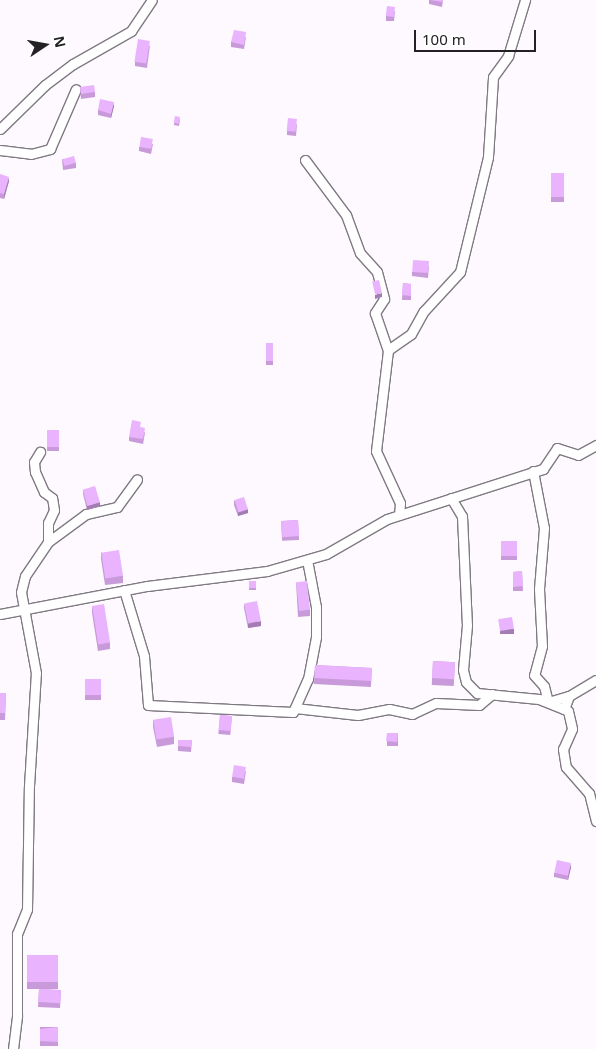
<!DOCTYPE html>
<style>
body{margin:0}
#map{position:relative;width:596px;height:1049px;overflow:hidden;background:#fdf9fe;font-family:"Noto Sans",sans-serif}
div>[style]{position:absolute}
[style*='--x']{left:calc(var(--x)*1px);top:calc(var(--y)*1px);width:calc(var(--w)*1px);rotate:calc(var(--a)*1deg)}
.roads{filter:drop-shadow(1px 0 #7f7a82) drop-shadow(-1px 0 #7f7a82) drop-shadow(0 1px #7f7a82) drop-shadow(0 -1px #7f7a82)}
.street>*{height:9px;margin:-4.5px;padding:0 4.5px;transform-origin:4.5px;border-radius:4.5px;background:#fff}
.wall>*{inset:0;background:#c89ada;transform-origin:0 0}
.shaded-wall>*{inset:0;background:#a37db1;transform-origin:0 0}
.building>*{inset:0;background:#e9b3fd;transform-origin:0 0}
span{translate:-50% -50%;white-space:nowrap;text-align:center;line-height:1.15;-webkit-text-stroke:4.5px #fff;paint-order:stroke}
.north{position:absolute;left:20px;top:20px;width:50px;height:50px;-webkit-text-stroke:4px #fff;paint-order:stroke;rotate:78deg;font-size:14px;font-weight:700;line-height:20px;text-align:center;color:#232124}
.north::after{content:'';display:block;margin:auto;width:18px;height:22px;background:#232124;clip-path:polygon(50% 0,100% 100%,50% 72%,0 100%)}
.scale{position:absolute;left:414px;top:30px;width:122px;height:22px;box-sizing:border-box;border:2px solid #232124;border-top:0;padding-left:6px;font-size:15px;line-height:18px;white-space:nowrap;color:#232124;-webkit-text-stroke:4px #fff;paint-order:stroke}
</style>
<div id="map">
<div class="roads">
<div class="street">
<div style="--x:0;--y:129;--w:63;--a:-44.4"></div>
<div style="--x:45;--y:85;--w:35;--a:-37"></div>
<div style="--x:73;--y:64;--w:67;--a:-29.6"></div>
<div style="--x:131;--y:31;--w:37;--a:-56"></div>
<div style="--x:0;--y:150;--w:31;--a:7"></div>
<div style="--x:31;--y:154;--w:20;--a:-15"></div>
<div style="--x:50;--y:149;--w:65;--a:-66.6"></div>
<div style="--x:305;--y:160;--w:69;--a:53.3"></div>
<div style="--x:346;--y:215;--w:40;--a:69.8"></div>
<div style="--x:360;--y:253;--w:25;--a:48"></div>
<div style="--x:377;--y:272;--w:28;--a:75"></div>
<div style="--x:384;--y:299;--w:17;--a:123"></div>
<div style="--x:375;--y:313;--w:39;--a:71"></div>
<div style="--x:533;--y:471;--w:58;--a:79.1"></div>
<div style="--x:544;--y:528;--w:61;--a:94.7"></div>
<div style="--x:539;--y:589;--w:57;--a:87"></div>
<div style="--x:542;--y:646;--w:30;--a:105"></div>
<div style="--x:534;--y:675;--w:15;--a:48"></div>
<div style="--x:544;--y:686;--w:16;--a:76"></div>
<div style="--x:548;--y:702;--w:22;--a:-16"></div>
<div style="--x:569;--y:696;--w:14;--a:111"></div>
<div style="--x:451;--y:498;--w:21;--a:59"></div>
<div style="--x:462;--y:516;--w:109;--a:87.4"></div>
<div style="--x:467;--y:625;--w:45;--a:95.1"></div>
<div style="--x:463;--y:670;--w:12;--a:76"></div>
<div style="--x:466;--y:682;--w:16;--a:45"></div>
<div style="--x:477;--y:693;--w:62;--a:5.5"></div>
<div style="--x:539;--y:699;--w:31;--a:22"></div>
<div style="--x:568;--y:711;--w:18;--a:77"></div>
<div style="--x:572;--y:729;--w:22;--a:114"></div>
<div style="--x:563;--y:749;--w:18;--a:81"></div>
<div style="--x:566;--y:767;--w:35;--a:49"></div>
<div style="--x:589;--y:793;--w:29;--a:76"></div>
<div style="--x:399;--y:515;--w:12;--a:-85"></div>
<div style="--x:400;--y:503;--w:57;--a:-114.8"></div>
<div style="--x:376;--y:451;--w:102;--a:-83.2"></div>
<div style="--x:388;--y:350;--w:28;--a:-35"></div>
<div style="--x:411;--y:334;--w:26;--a:-61"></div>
<div style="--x:424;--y:311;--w:53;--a:-47.3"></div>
<div style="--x:460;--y:272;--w:118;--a:-76.3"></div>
<div style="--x:488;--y:157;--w:80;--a:-86.4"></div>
<div style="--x:493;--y:77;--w:26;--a:-54"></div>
<div style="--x:508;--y:56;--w:59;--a:-73.1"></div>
<div style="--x:48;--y:542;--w:47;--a:-36.4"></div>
<div style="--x:86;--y:514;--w:32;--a:-13"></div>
<div style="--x:117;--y:507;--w:34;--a:-54"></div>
<div style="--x:124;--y:590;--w:69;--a:73.1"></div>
<div style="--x:144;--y:656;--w:49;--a:85.3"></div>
<div style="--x:148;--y:705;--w:145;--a:2.8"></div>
<div style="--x:293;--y:712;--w:36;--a:-66"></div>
<div style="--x:308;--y:679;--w:43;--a:-79.2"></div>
<div style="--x:316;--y:637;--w:30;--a:-90"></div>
<div style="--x:316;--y:607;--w:48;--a:-100.8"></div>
<div style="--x:0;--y:614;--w:150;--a:-10.8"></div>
<div style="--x:147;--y:586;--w:121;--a:-7.1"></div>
<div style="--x:267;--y:571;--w:61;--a:-16.1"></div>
<div style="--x:326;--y:554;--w:70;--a:-29.8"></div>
<div style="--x:387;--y:519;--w:164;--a:-17.8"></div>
<div style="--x:543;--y:469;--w:25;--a:-56"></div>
<div style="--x:557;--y:448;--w:22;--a:18"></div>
<div style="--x:578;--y:455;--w:21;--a:-29"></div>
<div style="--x:569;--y:696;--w:31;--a:-31"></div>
<div style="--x:295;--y:708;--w:63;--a:6.3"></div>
<div style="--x:358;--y:715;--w:32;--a:-11"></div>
<div style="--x:389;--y:709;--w:24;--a:12"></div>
<div style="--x:412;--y:714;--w:26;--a:-25"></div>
<div style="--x:436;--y:703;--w:43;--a:2.7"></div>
<div style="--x:479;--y:705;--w:17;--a:-40"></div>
<div style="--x:13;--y:1049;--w:34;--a:-83"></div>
<div style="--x:17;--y:1015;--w:81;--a:-90"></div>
<div style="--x:17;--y:934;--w:27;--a:-68"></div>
<div style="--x:27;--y:909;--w:123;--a:-89.1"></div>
<div style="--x:29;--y:786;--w:113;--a:-86.5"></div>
<div style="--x:36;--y:673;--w:82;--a:-100.5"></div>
<div style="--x:21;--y:592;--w:16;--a:-76"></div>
<div style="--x:25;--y:576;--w:41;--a:-55.9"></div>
<div style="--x:48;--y:542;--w:19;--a:-90"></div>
<div style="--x:48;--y:523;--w:14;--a:-65"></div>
<div style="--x:54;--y:510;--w:12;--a:-99"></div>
<div style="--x:52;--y:498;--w:10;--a:-143"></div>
<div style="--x:44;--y:492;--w:22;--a:-114"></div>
<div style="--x:35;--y:472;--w:10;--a:-96"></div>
<div style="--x:34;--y:462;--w:12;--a:-59"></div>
</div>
</div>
<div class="wall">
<div style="clip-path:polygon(429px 0,443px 0,442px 7px,429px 4px)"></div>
<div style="clip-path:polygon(395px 11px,394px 21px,386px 21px,386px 16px)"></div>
<div style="clip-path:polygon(246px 37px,244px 49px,231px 47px,231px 42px)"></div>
<div style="clip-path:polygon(150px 45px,147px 68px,135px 66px,135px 62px)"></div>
<div style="clip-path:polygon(80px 87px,95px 92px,95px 97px,81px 99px)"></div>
<div style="clip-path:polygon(114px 106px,111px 118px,98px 115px,98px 110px)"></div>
<div style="clip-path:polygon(180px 119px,179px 126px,174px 125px,174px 123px)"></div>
<div style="clip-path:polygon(297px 124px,296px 136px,287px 135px,287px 131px)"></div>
<div style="clip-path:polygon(153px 144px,151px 154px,139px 151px,139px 147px)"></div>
<div style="clip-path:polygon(62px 159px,76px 163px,76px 168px,63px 170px)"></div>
<div style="left:564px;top:173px;width:29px;height:13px;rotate:90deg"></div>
<div style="clip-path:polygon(0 174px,9px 181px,4px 199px,0 198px)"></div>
<div style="clip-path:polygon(429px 266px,428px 278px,412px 276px,412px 272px)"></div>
<div style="clip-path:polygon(403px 283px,411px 284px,411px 300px,402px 300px)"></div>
<div style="left:266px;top:343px;width:7px;height:22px"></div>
<div style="clip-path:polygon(141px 427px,145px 433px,143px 444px,129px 441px,129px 437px)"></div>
<div style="left:47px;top:430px;width:12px;height:21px"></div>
<div style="clip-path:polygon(83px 490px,100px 506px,87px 510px,83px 494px)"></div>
<div style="clip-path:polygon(234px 500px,248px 513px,238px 516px,234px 505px)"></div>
<div style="left:298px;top:520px;width:20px;height:17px;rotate:87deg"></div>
<div style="left:501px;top:541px;width:16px;height:19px"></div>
<div style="clip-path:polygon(101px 552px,123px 576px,123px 583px,105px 585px,101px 559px)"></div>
<div style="clip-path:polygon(522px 571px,523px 591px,513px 591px,513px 572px)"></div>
<div style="left:249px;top:581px;width:7px;height:9px"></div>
<div style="clip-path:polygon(296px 582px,310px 610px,310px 616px,298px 617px)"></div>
<div style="clip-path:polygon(244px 604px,261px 626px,248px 628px,244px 608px)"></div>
<div style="clip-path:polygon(92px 606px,110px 643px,110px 649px,98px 651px,92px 613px)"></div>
<div style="left:433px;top:661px;width:22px;height:24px;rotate:3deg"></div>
<div style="left:315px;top:665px;width:57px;height:19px;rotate:3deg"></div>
<div style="left:85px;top:679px;width:16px;height:21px"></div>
<div style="clip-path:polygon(0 693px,6px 693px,5px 720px,0 720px)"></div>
<div style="left:220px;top:715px;width:12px;height:19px;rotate:5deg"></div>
<div style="clip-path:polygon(153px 720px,174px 737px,174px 744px,157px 747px,153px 727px)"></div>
<div style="left:387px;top:733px;width:11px;height:13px"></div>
<div style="clip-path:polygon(178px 740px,192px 740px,191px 752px,178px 751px)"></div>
<div style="clip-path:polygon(246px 771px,244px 784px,232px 782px,232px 777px)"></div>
<div style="clip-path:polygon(571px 867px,568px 880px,554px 877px,554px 873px)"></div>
<div style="clip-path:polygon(27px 955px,58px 955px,58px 989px,39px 989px,61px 990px,60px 1008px,38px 1007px,39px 989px,27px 989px)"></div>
<div style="left:58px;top:1027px;width:19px;height:18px;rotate:90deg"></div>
</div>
<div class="shaded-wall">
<div style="clip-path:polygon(114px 102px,114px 106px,111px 118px,111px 114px)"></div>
<div style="clip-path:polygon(9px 177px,9px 181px,4px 199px,4px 194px)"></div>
<div style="clip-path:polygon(382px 293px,382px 297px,375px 299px,375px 295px)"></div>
<div style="clip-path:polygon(100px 502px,100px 506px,87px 510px,87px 506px)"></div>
<div style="clip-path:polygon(248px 509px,248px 513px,238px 516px,238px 512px)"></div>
<div style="clip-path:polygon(261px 621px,261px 626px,248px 628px,248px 624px)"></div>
<div style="left:514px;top:629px;width:5px;height:14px;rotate:90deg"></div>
<div style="clip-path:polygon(571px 863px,571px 867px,568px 880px,568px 876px)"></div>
</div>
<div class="building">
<div style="clip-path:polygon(430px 0,443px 0,442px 2px)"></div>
<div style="left:387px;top:6px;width:8px;height:10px;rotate:7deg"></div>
<div style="clip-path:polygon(234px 30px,246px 32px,244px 45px,231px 42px)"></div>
<div style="left:138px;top:39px;width:12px;height:23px;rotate:9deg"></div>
<div style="left:94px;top:85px;width:7px;height:14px;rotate:82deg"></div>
<div style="clip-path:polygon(100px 99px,114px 102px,111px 114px,98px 110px)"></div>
<div style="left:175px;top:116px;width:5px;height:7px;rotate:11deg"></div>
<div style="left:288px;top:118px;width:9px;height:13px;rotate:6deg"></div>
<div style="left:141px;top:137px;width:12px;height:10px;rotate:9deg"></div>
<div style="left:74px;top:156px;width:7px;height:12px;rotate:74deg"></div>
<div style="left:564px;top:173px;width:24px;height:13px;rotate:90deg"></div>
<div style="clip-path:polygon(0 174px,9px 177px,4px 194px,0 193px)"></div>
<div style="left:413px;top:260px;width:16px;height:12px;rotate:4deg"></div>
<div style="left:379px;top:280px;width:13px;height:7px;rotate:77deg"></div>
<div style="clip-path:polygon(403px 283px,411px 284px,411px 296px,402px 295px)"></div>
<div style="left:266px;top:343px;width:7px;height:18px"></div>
<div style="clip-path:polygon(132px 420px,141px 422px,140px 427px,145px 428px,143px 439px,129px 437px)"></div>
<div style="left:47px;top:430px;width:12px;height:17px"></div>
<div style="left:95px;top:486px;width:17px;height:13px;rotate:73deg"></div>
<div style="left:244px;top:497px;width:13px;height:10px;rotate:72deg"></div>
<div style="left:298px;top:520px;width:16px;height:17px;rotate:86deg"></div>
<div style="left:501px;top:541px;width:16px;height:15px"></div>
<div style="left:119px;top:550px;width:26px;height:18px;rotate:81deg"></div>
<div style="clip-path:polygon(522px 571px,523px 586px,513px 587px,513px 572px)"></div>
<div style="left:249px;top:581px;width:7px;height:7px"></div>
<div style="left:307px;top:581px;width:29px;height:11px;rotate:84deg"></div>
<div style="left:257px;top:601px;width:20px;height:13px;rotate:79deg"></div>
<div style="left:104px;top:604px;width:39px;height:12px;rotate:81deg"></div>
<div style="left:512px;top:617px;width:12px;height:14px;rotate:81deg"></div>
<div style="left:433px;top:661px;width:22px;height:17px;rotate:3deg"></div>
<div style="left:315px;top:665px;width:57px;height:13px;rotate:3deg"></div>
<div style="left:85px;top:679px;width:16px;height:16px"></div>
<div style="clip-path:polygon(0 693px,6px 693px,5px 713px,0 713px)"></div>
<div style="left:220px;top:715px;width:12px;height:15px;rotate:5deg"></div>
<div style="left:171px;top:717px;width:20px;height:18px;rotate:81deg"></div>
<div style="clip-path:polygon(387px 733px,398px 733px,397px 742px,386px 741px)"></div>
<div style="clip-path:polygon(178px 740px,192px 740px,191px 747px,178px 746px)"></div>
<div style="left:234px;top:765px;width:12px;height:12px;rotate:9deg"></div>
<div style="left:557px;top:860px;width:14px;height:13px;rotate:12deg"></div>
<div style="left:27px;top:955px;width:31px;height:27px"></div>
<div style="left:39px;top:989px;width:22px;height:13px;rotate:3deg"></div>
<div style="clip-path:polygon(58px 1027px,58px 1042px,40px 1041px,40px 1029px)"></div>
</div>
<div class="north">N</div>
<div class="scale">100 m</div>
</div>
